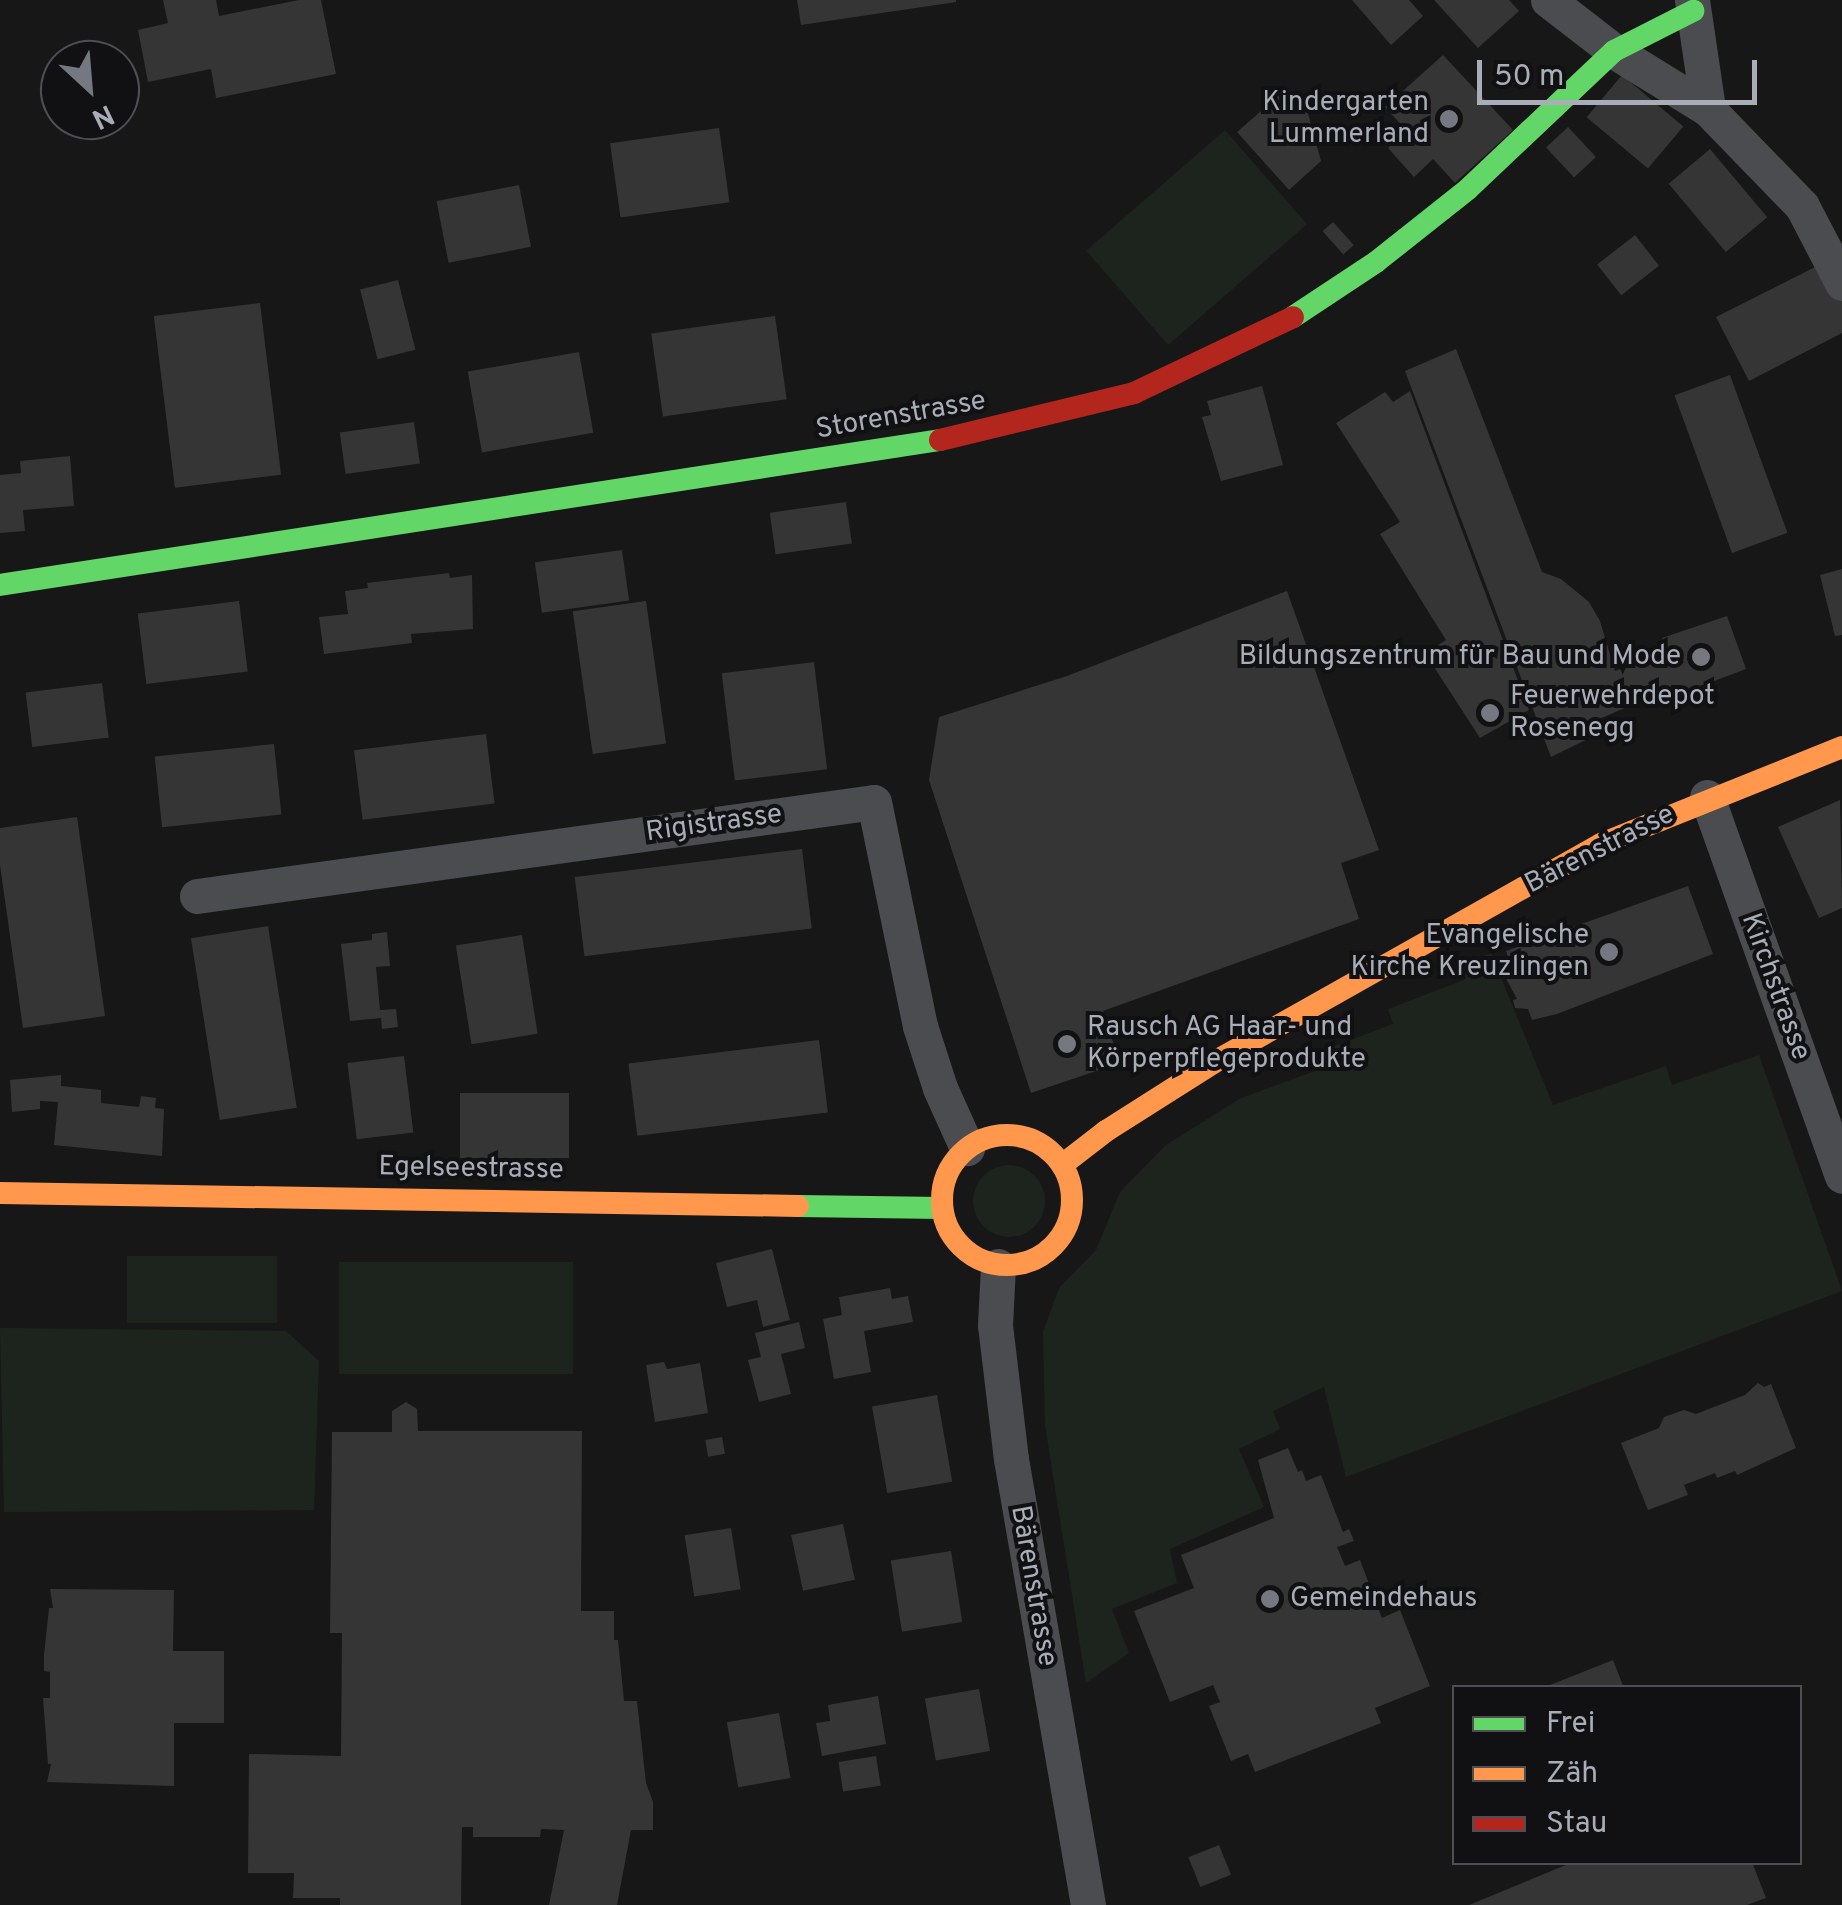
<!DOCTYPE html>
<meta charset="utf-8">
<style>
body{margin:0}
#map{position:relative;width:1842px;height:1905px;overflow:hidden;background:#171717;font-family:Overpass,sans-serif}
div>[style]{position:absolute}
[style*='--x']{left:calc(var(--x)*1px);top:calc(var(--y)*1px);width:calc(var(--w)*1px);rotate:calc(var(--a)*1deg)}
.green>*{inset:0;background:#1d241e;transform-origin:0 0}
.round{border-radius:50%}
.building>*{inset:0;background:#353536;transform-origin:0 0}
.street>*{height:35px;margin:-17.5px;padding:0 17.5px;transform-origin:17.5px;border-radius:17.5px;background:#4b4c50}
.fast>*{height:22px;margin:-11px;padding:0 11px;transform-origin:11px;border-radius:11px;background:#63d668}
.slow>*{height:22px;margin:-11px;padding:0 11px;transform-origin:11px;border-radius:11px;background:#ff974d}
.slow>.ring{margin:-11px;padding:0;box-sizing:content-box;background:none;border:22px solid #ff974d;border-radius:50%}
.jam>*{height:22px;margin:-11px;padding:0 11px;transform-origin:11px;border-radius:11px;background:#b3261e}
.dots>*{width:28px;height:28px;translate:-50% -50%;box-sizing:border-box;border:5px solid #111113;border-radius:50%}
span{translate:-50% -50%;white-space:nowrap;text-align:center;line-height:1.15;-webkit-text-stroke:8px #111113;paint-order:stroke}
.poi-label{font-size:28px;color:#a8adb8}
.right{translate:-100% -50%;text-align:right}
.left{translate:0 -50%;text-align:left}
.street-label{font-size:28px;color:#a8adb8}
.legend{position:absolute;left:1452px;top:1685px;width:350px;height:180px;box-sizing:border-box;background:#111113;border:2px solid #4d4f55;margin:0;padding:12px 18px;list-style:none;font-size:30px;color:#a8adb8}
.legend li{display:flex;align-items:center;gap:20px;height:50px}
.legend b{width:50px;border:2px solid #4d4f55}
.north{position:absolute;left:40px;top:40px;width:100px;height:100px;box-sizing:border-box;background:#111113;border:2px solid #4d4f55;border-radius:50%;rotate:154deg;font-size:28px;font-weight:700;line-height:40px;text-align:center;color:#a8adb8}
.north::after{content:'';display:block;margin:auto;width:35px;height:45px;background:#757880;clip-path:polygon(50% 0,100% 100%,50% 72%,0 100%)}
.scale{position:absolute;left:1477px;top:60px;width:280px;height:45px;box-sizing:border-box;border:5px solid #a8adb8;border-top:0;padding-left:12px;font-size:30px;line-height:35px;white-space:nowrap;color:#a8adb8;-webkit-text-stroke:8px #111113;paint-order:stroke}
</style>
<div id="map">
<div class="green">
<div style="left:1225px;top:130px;width:125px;height:184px;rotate:49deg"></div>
<div style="clip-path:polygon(1491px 953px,1553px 1105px,1666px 1066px,1672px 1085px,1759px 1055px,1842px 1291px,1346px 1477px,1324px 1387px,1273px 1411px,1280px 1429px,1239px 1449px,1264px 1507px,1170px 1549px,1177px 1583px,1112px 1609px,1129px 1653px,1086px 1683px,1045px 1425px,1043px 1332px,1059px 1288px,1096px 1250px,1120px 1192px,1166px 1145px,1241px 1098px,1318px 1070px,1313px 1054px,1393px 1024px,1388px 1009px,1464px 980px,1460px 966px)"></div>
<div class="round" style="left:973px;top:1165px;width:72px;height:72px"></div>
<div style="left:127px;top:1256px;width:150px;height:67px"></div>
<div style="left:339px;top:1262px;width:234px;height:112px"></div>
<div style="clip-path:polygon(0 1328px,286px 1331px,319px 1361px,314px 1510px,4px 1512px)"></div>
</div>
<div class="building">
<div style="clip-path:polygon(163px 0,216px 0,219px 16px,299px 0,321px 0,336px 74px,216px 98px,211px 69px,148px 82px,138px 30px,168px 23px)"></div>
<div style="clip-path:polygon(797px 0,956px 0,956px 2px,801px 25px)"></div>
<div style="clip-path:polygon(1352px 0,1409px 0,1423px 16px,1391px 45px)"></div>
<div style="clip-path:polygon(1434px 0,1509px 0,1519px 11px,1478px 48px)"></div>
<div style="clip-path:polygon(1443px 55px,1513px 130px,1455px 183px,1433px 159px,1414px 177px,1388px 148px,1406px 130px,1385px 107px)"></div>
<div style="left:1622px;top:75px;width:80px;height:55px;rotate:40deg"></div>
<div style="clip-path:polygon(1284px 91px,1306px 106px,1321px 161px,1289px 190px,1237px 132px)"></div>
<div style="left:1568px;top:127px;width:41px;height:30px;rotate:47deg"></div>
<div style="left:719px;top:128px;width:75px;height:110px;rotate:82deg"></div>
<div style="left:1710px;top:149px;width:89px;height:54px;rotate:50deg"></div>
<div style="left:519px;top:185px;width:63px;height:84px;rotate:79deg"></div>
<div style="left:1333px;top:222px;width:31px;height:14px;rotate:48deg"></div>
<div style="left:1635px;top:235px;width:39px;height:48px;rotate:52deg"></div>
<div style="clip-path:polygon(1823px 263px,1842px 302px,1842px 333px,1749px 381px,1716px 317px)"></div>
<div style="left:398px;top:280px;width:72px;height:39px;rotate:76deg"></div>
<div style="left:260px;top:303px;width:173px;height:107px;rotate:83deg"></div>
<div style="left:775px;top:316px;width:84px;height:125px;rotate:82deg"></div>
<div style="clip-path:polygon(1456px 349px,1542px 572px,1561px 579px,1589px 602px,1600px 621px,1615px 671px,1668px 653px,1662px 638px,1727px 616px,1746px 669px,1682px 693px,1679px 685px,1599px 719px,1604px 731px,1551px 757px,1405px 371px)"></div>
<div style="left:579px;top:352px;width:82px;height:113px;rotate:80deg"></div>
<div style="left:1730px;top:375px;width:168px;height:59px;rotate:70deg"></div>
<div style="clip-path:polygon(1262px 386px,1283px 465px,1221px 481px,1202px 417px,1211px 415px,1207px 401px)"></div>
<div style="clip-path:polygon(1410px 391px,1529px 710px,1480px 738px,1425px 653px,1446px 640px,1380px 534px,1400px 522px,1336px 423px,1385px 392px,1393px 402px)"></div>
<div style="left:414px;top:422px;width:42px;height:75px;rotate:82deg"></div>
<div style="clip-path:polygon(70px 456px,74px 506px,23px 510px,25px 531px,0 533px,0 475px,21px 473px,20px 461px)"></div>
<div style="left:846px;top:502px;width:42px;height:77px;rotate:82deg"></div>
<div style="left:622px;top:550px;width:51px;height:88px;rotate:82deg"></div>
<div style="clip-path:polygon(1842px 569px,1842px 635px,1835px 636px,1820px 575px)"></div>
<div style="clip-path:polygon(449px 573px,450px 578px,472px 575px,473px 629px,411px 634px,412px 643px,324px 654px,319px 617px,348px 614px,345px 591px,368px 588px,367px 583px)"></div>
<div style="clip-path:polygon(1287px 591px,1379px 850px,1341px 863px,1359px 919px,1103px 1011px,1120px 1063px,1031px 1093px,929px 780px,939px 717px,1067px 676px)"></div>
<div style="left:239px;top:601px;width:71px;height:102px;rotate:83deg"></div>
<div style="left:646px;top:601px;width:144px;height:74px;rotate:82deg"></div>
<div style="left:814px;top:662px;width:108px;height:93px;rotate:83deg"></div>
<div style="left:102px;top:683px;width:55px;height:77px;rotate:83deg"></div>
<div style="left:486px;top:734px;width:70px;height:133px;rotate:83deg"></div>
<div style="left:274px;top:744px;width:71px;height:120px;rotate:84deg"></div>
<div style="clip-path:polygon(1840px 800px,1842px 908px,1819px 918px,1778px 827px)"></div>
<div style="clip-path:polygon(77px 817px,105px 1016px,23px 1028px,0 865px,0 828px)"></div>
<div style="left:802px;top:849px;width:80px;height:229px;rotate:83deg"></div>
<div style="clip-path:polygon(1688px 886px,1713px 954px,1557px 1014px,1532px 1020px,1528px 1009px,1515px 1008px,1513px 1000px,1517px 999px,1502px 971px,1510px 962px,1506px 951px)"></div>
<div style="left:268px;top:926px;width:184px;height:78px;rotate:81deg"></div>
<div style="clip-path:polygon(387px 932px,390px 966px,376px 967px,380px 1010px,396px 1009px,398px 1027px,382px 1029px,381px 1018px,350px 1021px,341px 944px,372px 940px,372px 934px)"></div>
<div style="left:522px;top:935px;width:100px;height:67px;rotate:81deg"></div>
<div style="left:819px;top:1040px;width:73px;height:192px;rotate:83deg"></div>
<div style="left:404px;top:1056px;width:77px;height:57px;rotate:83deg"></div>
<div style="clip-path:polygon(61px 1075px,61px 1086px,101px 1090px,101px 1103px,139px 1107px,141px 1096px,156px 1098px,155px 1108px,164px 1109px,162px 1156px,54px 1145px,58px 1102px,40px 1101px,40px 1109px,12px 1112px,10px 1080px)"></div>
<div style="left:460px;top:1093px;width:109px;height:65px"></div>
<div style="clip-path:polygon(772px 1249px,790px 1320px,763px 1327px,757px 1300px,727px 1307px,716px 1263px)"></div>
<div style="clip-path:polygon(890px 1288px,892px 1299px,908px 1296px,913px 1322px,864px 1331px,871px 1372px,834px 1379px,823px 1319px,842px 1315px,839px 1297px)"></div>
<div style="clip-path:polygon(799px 1322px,805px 1348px,781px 1354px,791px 1394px,759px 1402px,748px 1360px,761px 1357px,755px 1333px)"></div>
<div style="clip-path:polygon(664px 1362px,667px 1369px,700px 1363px,708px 1413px,655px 1422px,646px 1365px)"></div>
<div style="clip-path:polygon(1758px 1383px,1764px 1387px,1771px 1384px,1796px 1448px,1737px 1475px,1735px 1471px,1717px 1478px,1715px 1473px,1684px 1485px,1688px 1495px,1648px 1510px,1621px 1443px,1659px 1428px,1664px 1417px,1684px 1410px,1696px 1414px,1745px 1395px)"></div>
<div style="left:937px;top:1395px;width:88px;height:66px;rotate:80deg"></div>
<div style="clip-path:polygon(406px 1402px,417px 1409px,418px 1431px,582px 1431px,581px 1611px,614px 1611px,614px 1640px,618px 1640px,624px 1701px,637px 1701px,646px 1783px,653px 1802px,653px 1830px,631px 1830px,617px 1905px,549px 1905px,564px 1830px,541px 1829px,540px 1837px,473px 1837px,473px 1827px,462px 1827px,461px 1905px,340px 1905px,340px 1898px,293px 1898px,294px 1873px,248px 1873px,249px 1754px,341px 1756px,342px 1633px,330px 1633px,332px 1432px,392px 1432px,392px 1411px)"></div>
<div style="left:722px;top:1437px;width:17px;height:17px;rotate:80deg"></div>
<div style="clip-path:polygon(1288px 1448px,1298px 1472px,1302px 1470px,1306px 1481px,1321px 1475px,1343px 1532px,1349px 1529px,1354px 1541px,1337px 1547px,1345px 1566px,1360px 1560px,1382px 1618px,1400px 1610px,1430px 1686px,1375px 1708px,1381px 1723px,1255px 1772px,1248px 1754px,1231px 1761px,1209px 1706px,1220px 1702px,1213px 1685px,1170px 1702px,1134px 1611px,1194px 1588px,1181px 1555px,1274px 1518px,1258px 1460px)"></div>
<div style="left:843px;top:1524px;width:57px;height:53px;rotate:78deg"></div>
<div style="left:731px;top:1528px;width:62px;height:47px;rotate:81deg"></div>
<div style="left:951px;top:1551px;width:72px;height:61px;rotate:81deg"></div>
<div style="clip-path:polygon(50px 1589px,174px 1590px,173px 1651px,224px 1651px,224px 1723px,174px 1723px,174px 1786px,47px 1782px,51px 1764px,48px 1764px,43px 1698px,50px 1698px,50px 1672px,44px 1671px,44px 1655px,49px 1608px,53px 1608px)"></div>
<div style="clip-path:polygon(1613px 1660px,1624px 1688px,1545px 1688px,1545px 1687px)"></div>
<div style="left:979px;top:1689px;width:63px;height:55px;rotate:80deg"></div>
<div style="clip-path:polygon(878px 1696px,886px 1744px,822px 1756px,816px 1723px,830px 1721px,828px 1705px)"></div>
<div style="left:779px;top:1713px;width:66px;height:53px;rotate:80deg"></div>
<div style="left:876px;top:1756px;width:30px;height:38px;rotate:81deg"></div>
<div style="left:1219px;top:1845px;width:32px;height:33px;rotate:68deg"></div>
<div style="clip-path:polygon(1573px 1862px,1752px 1862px,1766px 1898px,1747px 1905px,1469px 1905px)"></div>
</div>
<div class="street">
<div style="--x:1548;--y:0;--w:83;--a:37.7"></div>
<div style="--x:1614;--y:51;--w:110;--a:31.7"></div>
<div style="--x:1692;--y:0;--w:110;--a:81.6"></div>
<div style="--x:1708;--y:109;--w:135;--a:45.9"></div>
<div style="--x:1802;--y:206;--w:87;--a:62.5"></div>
<div style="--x:1707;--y:797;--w:402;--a:70.4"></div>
<div style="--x:197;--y:896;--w:683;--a:-7.9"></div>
<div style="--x:874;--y:802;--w:229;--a:78.4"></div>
<div style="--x:920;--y:1026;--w:65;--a:72.1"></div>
<div style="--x:940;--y:1088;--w:66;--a:65.8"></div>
<div style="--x:998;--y:1266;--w:59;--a:92.9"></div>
<div style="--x:995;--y:1325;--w:135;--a:83.2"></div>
<div style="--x:1011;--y:1459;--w:453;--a:80.2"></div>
</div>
<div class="fast">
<div style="--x:1293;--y:317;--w:100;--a:-33.5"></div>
<div style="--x:1376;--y:262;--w:117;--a:-38.4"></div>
<div style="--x:1468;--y:189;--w:201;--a:-43.4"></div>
<div style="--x:1614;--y:51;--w:89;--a:-26.9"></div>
<div style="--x:0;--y:585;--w:951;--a:-8.77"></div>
<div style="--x:798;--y:1206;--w:144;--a:0.8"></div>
</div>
<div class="slow">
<div class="ring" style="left:942px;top:1135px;width:108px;height:108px"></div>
<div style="--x:1062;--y:1165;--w:56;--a:-37.7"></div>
<div style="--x:1106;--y:1131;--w:136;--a:-32.4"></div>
<div style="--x:1221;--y:1058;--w:436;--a:-29.4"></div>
<div style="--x:1601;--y:844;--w:260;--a:-21.9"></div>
<div style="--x:0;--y:1193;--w:798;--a:0.93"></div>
</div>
<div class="jam">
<div style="--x:940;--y:440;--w:200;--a:-13.6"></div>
<div style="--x:1134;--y:393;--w:176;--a:-25.5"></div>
</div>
<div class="dots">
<div style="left:1449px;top:119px;background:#757880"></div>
<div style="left:1701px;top:657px;background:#757880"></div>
<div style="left:1490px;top:713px;background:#757880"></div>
<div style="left:1609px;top:952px;background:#757880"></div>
<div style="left:1067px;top:1044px;background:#757880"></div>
<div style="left:1270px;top:1599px;background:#757880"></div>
</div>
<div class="poi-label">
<span class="right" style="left:1429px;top:119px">Kindergarten<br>Lummerland</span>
<span class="right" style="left:1681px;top:657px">Bildungszentrum für Bau und Mode</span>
<span class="left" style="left:1510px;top:713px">Feuerwehrdepot<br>Rosenegg</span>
<span class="right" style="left:1589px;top:952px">Evangelische<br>Kirche Kreuzlingen</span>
<span class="left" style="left:1087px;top:1044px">Rausch AG Haar- und<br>Körperpflegeprodukte</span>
<span class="left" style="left:1290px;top:1599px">Gemeindehaus</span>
</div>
<div class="street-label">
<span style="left:901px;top:416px;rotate:-10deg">Storenstrasse</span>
<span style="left:714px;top:824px;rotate:-8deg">Rigistrasse</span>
<span style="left:1600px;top:850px;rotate:-27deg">Bärenstrasse</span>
<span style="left:1775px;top:987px;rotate:70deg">Kirchstrasse</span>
<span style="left:471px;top:1169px;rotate:1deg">Egelseestrasse</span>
<span style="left:1033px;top:1586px;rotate:80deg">Bärenstrasse</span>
</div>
<ul class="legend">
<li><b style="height:12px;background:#63d668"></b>Frei</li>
<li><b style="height:12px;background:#ff974d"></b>Zäh</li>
<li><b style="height:12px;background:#b3261e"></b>Stau</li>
</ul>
<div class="north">N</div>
<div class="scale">50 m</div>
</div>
